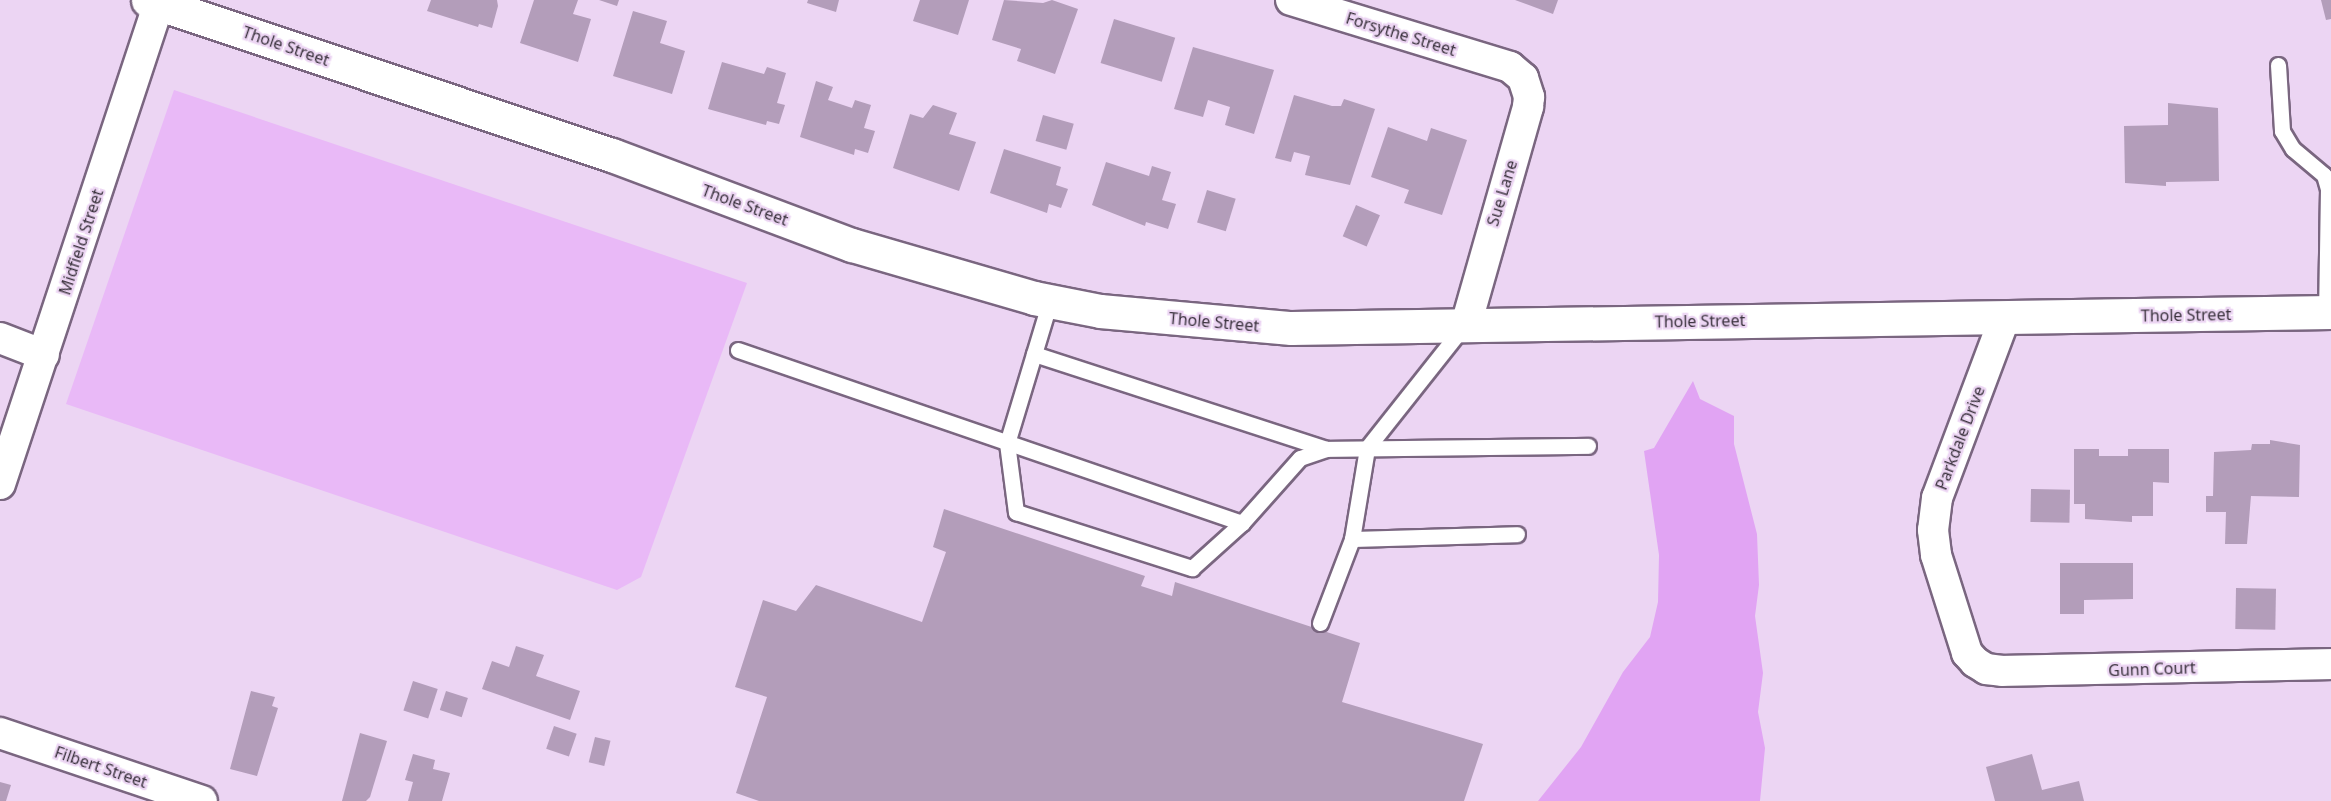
<!DOCTYPE html>
<style>
body{margin:0}
#map{position:relative;width:2331px;height:801px;overflow:hidden;background:#ecd5f3;font-family:"Noto Sans",sans-serif}
div>[style]{position:absolute}
[style*='--x']{left:calc(var(--x)*1px);top:calc(var(--y)*1px);width:calc(var(--w)*1px);rotate:calc(var(--a)*1deg)}
.green>*{inset:0;background:#e9b9f7}
.water>*{inset:0;background:#e1a4f3}
.building>*{inset:0;background:#b39dba;transform-origin:0 0}
.roads{filter:drop-shadow(2px 0 #7a6680) drop-shadow(-2px 0 #7a6680) drop-shadow(0 2px #7a6680) drop-shadow(0 -2px #7a6680)}
.service>*{height:15px;margin:-7.5px;padding:0 7.5px;transform-origin:7.5px;border-radius:7.5px;background:#fff}
.minor>*{height:30px;margin:-15px;padding:0 15px;transform-origin:15px;border-radius:15px;background:#fff}
.tertiary>*{height:33px;margin:-16.5px;padding:0 16.5px;transform-origin:16.5px;border-radius:16.5px;background:#fff}
span{translate:-50% -50%;white-space:nowrap;text-align:center;line-height:1.15;-webkit-text-stroke:4.5px #ecd5f3;paint-order:stroke}
.street-label{font-size:16px;color:#39313c}
</style>
<div id="map">
<div class="green">
<div style="clip-path:polygon(174px 90px,747px 283px,641px 577px,617px 590px,66px 404px)"></div>
</div>
<div class="water">
<div style="clip-path:polygon(1693px 381px,1700px 399px,1734px 416px,1734px 444px,1757px 534px,1759px 585px,1755px 616px,1763px 673px,1758px 712px,1765px 748px,1760px 801px,1538px 801px,1581px 747px,1623px 672px,1650px 637px,1658px 602px,1659px 555px,1644px 451px,1654px 448px)"></div>
</div>
<div class="building">
<div style="clip-path:polygon(431px 0,497px 0,498px 6px,492px 28px,479px 24px,478px 27px,427px 11px)"></div>
<div style="clip-path:polygon(534px 0,578px 0,573px 14px,591px 19px,578px 62px,520px 43px)"></div>
<div style="clip-path:polygon(599px 0,619px 0,617px 6px)"></div>
<div style="clip-path:polygon(808px 0,839px 0,836px 12px,807px 3px)"></div>
<div style="clip-path:polygon(920px 0,969px 0,958px 35px,913px 21px)"></div>
<div style="clip-path:polygon(1004px 0,1043px 3px,1052px 0,1078px 9px,1055px 74px,1017px 61px,1021px 49px,992px 40px)"></div>
<div style="clip-path:polygon(1515px 0,1558px 0,1553px 14px)"></div>
<div style="clip-path:polygon(2321px 0,2331px 0,2331px 19px,2326px 20px)"></div>
<div style="clip-path:polygon(633px 11px,667px 21px,660px 43px,685px 51px,672px 94px,613px 76px)"></div>
<div style="left:1114px;top:19px;width:64px;height:46px;rotate:17deg"></div>
<div style="clip-path:polygon(1193px 47px,1274px 70px,1254px 134px,1225px 125px,1230px 107px,1208px 100px,1203px 117px,1174px 109px)"></div>
<div style="clip-path:polygon(722px 62px,764px 74px,767px 67px,786px 73px,777px 103px,785px 105px,779px 124px,767px 121px,766px 125px,708px 109px)"></div>
<div style="clip-path:polygon(816px 81px,833px 87px,828px 100px,852px 108px,855px 100px,871px 105px,864px 128px,875px 131px,868px 153px,855px 149px,854px 155px,800px 137px)"></div>
<div style="clip-path:polygon(1294px 95px,1332px 106px,1341px 106px,1344px 99px,1375px 109px,1350px 185px,1305px 175px,1310px 156px,1294px 152px,1291px 162px,1275px 158px)"></div>
<div style="clip-path:polygon(2168px 103px,2218px 108px,2219px 181px,2166px 182px,2166px 186px,2125px 183px,2124px 126px,2168px 125px)"></div>
<div style="clip-path:polygon(933px 105px,957px 113px,949px 134px,976px 142px,959px 191px,893px 168px,910px 114px,923px 118px)"></div>
<div style="left:1043px;top:115px;width:32px;height:27px;rotate:16deg"></div>
<div style="clip-path:polygon(1388px 127px,1427px 141px,1431px 128px,1467px 140px,1442px 215px,1404px 203px,1409px 190px,1371px 177px)"></div>
<div style="clip-path:polygon(1004px 149px,1061px 167px,1056px 185px,1068px 189px,1061px 208px,1049px 204px,1047px 213px,990px 193px)"></div>
<div style="clip-path:polygon(1106px 162px,1149px 176px,1152px 166px,1171px 172px,1162px 200px,1176px 204px,1168px 229px,1146px 222px,1145px 226px,1092px 205px)"></div>
<div style="left:1207px;top:190px;width:30px;height:34px;rotate:17deg"></div>
<div style="left:1356px;top:205px;width:26px;height:34px;rotate:23deg"></div>
<div style="clip-path:polygon(2270px 440px,2300px 445px,2299px 497px,2251px 496px,2247px 544px,2225px 544px,2226px 512px,2206px 512px,2206px 496px,2213px 496px,2214px 452px,2251px 450px,2252px 444px,2270px 444px)"></div>
<div style="clip-path:polygon(2074px 449px,2099px 449px,2099px 456px,2128px 456px,2128px 449px,2169px 449px,2169px 483px,2153px 482px,2153px 516px,2132px 516px,2132px 522px,2085px 519px,2085px 504px,2074px 504px)"></div>
<div style="left:2031px;top:489px;width:39px;height:33px;rotate:1deg"></div>
<div style="clip-path:polygon(944px 509px,1145px 576px,1141px 586px,1172px 596px,1175px 582px,1360px 643px,1342px 702px,1483px 744px,1464px 801px,759px 801px,736px 793px,767px 697px,735px 687px,763px 600px,796px 611px,816px 585px,922px 622px,946px 552px,933px 547px)"></div>
<div style="clip-path:polygon(2060px 563px,2133px 563px,2133px 599px,2084px 600px,2084px 614px,2060px 614px)"></div>
<div style="left:2236px;top:588px;width:40px;height:41px;rotate:1deg"></div>
<div style="clip-path:polygon(516px 646px,544px 655px,536px 676px,580px 691px,570px 720px,482px 689px,492px 661px,509px 667px)"></div>
<div style="left:413px;top:681px;width:26px;height:31px;rotate:18deg"></div>
<div style="clip-path:polygon(251px 691px,275px 697px,272px 706px,278px 708px,257px 776px,230px 769px)"></div>
<div style="left:446px;top:691px;width:23px;height:20px;rotate:18deg"></div>
<div style="left:554px;top:726px;width:24px;height:24px;rotate:19deg"></div>
<div style="clip-path:polygon(360px 733px,387px 741px,370px 797px,366px 801px,342px 801px)"></div>
<div style="left:595px;top:737px;width:16px;height:26px;rotate:14deg"></div>
<div style="clip-path:polygon(413px 754px,435px 760px,433px 769px,450px 773px,442px 801px,408px 801px,413px 782px,405px 780px)"></div>
<div style="clip-path:polygon(2032px 754px,2042px 790px,2079px 781px,2084px 801px,1995px 801px,1986px 767px)"></div>
<div style="clip-path:polygon(0 782px,11px 785px,6px 801px,0 801px)"></div>
</div>
<div class="roads">
<div class="service">
<div style="--x:2278;--y:65;--w:66;--a:86.5"></div>
<div style="--x:2282;--y:131;--w:21;--a:59"></div>
<div style="--x:2293;--y:149;--w:40;--a:40"></div>
<div style="--x:2324;--y:175;--w:15;--a:74"></div>
<div style="--x:2328;--y:189;--w:124;--a:90.9"></div>
<div style="--x:1050;--y:301;--w:148;--a:106.8"></div>
<div style="--x:1007;--y:443;--w:70;--a:82.6"></div>
<div style="--x:1016;--y:512;--w:185;--a:17.7"></div>
<div style="--x:1192;--y:568;--w:67;--a:-42"></div>
<div style="--x:738;--y:350;--w:533;--a:18.94"></div>
<div style="--x:1242;--y:523;--w:87;--a:-48.3"></div>
<div style="--x:1300;--y:458;--w:28;--a:-19"></div>
<div style="--x:1326;--y:449;--w:262;--a:-0.7"></div>
<div style="--x:1034;--y:354;--w:307;--a:18"></div>
<div style="--x:1352;--y:539;--w:165;--a:-1.7"></div>
<div style="--x:1320;--y:623;--w:90;--a:-69.1"></div>
<div style="--x:1352;--y:539;--w:92;--a:-80.6"></div>
<div style="--x:1367;--y:448;--w:154;--a:-51.6"></div>
</div>
<div class="minor">
<div style="--x:1291;--y:0;--w:229;--a:17"></div>
<div style="--x:1510;--y:67;--w:17;--a:40"></div>
<div style="--x:1523;--y:78;--w:20;--a:72"></div>
<div style="--x:1529;--y:97;--w:10;--a:96"></div>
<div style="--x:1528;--y:107;--w:226;--a:105.9"></div>
<div style="--x:2005;--y:317;--w:193;--a:110.6"></div>
<div style="--x:1937;--y:498;--w:32;--a:97"></div>
<div style="--x:1933;--y:530;--w:25;--a:83"></div>
<div style="--x:1936;--y:555;--w:103;--a:72.4"></div>
<div style="--x:1967;--y:653;--w:12;--a:48"></div>
<div style="--x:1975;--y:662;--w:13;--a:32"></div>
<div style="--x:1986;--y:669;--w:16;--a:7"></div>
<div style="--x:2002;--y:671;--w:329;--a:-1.2"></div>
<div style="--x:0;--y:338;--w:47;--a:21.1"></div>
<div style="--x:0;--y:484;--w:510;--a:-71.71"></div>
<div style="--x:0;--y:733;--w:213;--a:18.6"></div>
</div>
<div class="tertiary">
<div style="--x:148;--y:0;--w:489;--a:18.5"></div>
<div style="--x:612;--y:155;--w:256;--a:20.6"></div>
<div style="--x:852;--y:245;--w:190;--a:16.2"></div>
<div style="--x:1034;--y:298;--w:67;--a:11.1"></div>
<div style="--x:1100;--y:311;--w:192;--a:5.1"></div>
<div style="--x:1291;--y:328;--w:1040;--a:-0.88"></div>
</div>
</div>
<div class="street-label">
<span style="left:1401px;top:34px;rotate:17deg">Forsythe Street</span>
<span style="left:286px;top:46px;rotate:19deg">Thole Street</span>
<span style="left:1502px;top:193px;rotate:-73deg">Sue Lane</span>
<span style="left:745px;top:205px;rotate:20deg">Thole Street</span>
<span style="left:81px;top:242px;rotate:-72deg">Midfield Street</span>
<span style="left:2186px;top:315px;rotate:-1deg">Thole Street</span>
<span style="left:1700px;top:321px;rotate:-1deg">Thole Street</span>
<span style="left:1214px;top:322px;rotate:5deg">Thole Street</span>
<span style="left:1960px;top:438px;rotate:-69deg">Parkdale Drive</span>
<span style="left:2152px;top:669px;rotate:-2deg">Gunn Court</span>
<span style="left:101px;top:767px;rotate:19deg">Filbert Street</span>
</div>
</div>
